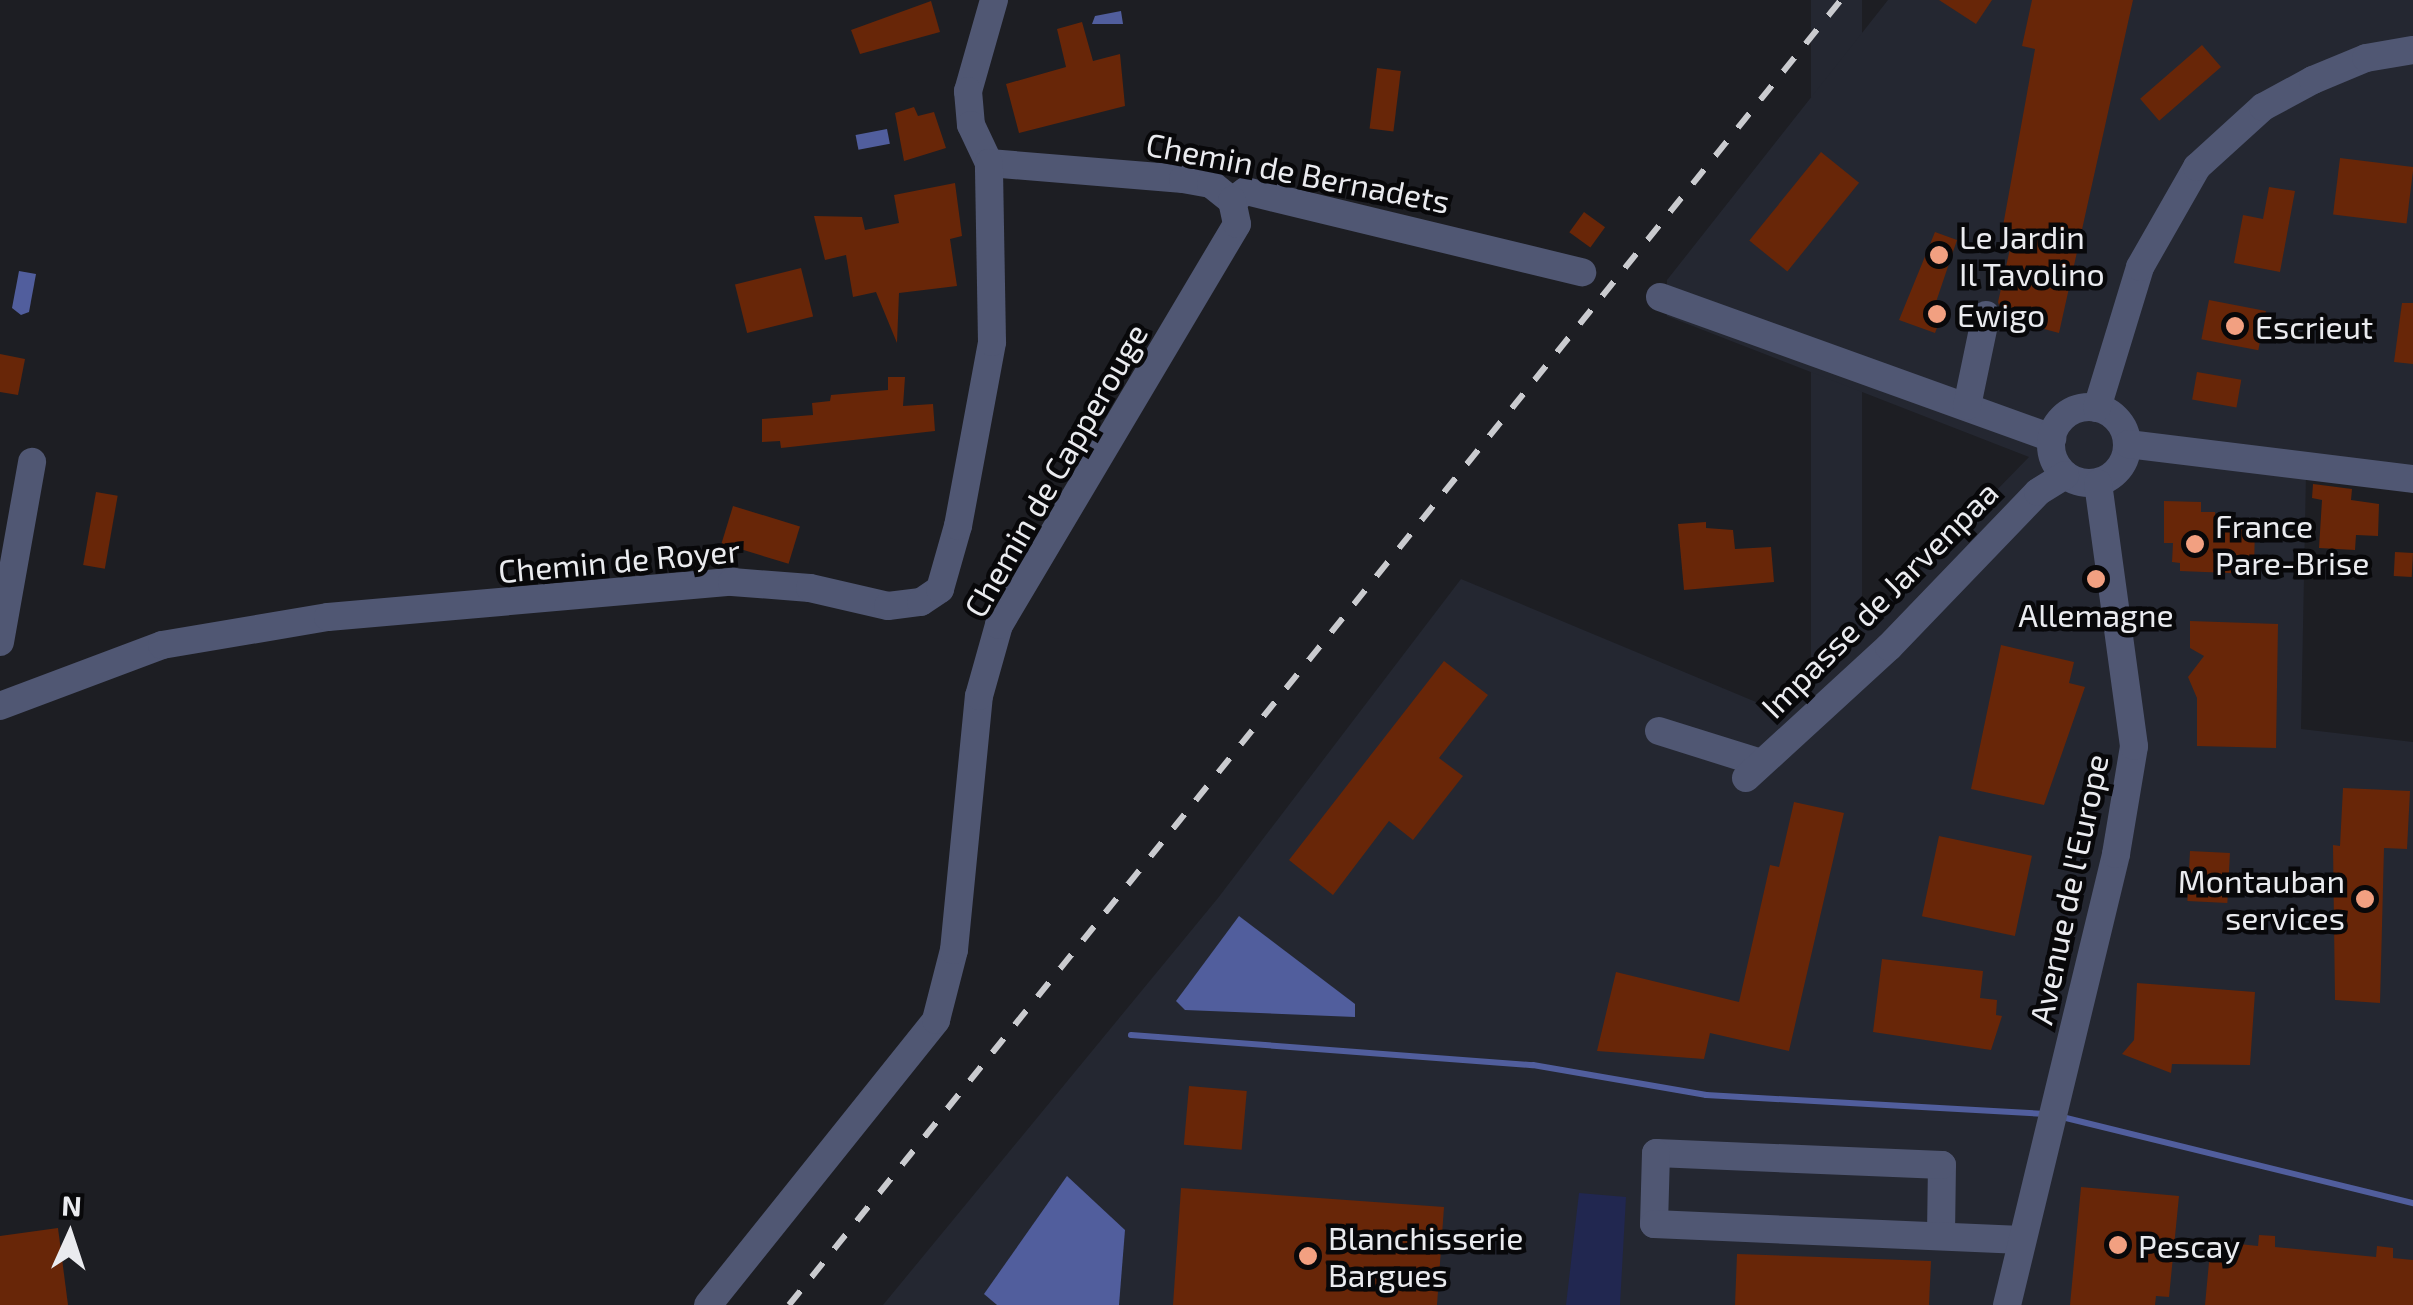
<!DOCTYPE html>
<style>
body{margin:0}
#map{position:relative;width:2413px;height:1305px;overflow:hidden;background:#1d1e23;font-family:"Exo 2",sans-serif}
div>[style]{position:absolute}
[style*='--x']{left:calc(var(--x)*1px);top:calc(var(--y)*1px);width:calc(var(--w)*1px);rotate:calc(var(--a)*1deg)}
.built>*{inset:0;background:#242731;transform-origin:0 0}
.green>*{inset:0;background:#212750}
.water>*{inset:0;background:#515e9d;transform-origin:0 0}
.stream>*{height:6px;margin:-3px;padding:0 3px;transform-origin:3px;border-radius:3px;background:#515e9d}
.building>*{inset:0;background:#682608;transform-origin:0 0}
.minor>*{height:28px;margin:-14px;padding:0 14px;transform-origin:14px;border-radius:14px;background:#505773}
.minor>.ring{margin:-14px;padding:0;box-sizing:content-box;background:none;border:28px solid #505773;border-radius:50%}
.rail>*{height:6px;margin-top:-3px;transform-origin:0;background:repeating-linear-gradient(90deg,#cacbcf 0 18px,transparent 0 36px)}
.dots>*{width:28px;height:28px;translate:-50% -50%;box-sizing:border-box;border:5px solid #08080a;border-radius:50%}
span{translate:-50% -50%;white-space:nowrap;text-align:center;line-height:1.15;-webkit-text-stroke:9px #08080a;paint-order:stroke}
.street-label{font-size:32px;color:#eaebef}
.poi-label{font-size:32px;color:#eaebef}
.left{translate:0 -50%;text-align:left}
.right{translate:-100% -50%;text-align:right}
.north{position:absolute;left:20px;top:1185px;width:100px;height:100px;-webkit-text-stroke:8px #08080a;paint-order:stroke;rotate:3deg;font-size:28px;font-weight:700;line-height:40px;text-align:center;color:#eaebef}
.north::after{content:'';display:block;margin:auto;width:35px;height:45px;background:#eaebef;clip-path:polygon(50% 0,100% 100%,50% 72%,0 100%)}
</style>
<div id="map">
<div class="built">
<div style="left:1811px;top:0;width:51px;height:1679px"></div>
<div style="clip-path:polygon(1888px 0,2413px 0,2413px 487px,2306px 475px,2301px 729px,2413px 742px,2413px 1305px,883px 1305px,1218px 898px,1461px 579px,1780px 712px,2029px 457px,1667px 316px,1667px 280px)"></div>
</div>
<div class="green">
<div style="clip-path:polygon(1579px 1193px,1626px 1197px,1620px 1305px,1566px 1305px)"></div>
</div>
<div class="water">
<div style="clip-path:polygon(1121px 11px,1123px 24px,1092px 24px,1095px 16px)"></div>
<div style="left:887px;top:129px;width:15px;height:32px;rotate:79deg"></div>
<div style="clip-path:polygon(19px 271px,36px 274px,29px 312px,21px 315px,12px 308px)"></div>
<div style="clip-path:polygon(1239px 916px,1355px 1004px,1355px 1017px,1185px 1010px,1176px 1001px)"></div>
<div style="clip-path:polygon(1067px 1176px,1125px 1230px,1119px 1305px,997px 1305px,984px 1294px)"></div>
</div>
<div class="stream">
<div style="--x:1131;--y:1035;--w:403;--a:4.3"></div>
<div style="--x:1533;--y:1065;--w:176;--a:9.8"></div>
<div style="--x:1706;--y:1095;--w:340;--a:3.2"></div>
<div style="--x:2062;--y:1117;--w:361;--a:13.8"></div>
</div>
<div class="building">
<div style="clip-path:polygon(1939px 0,1992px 0,1976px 24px)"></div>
<div style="clip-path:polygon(2032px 0,2133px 0,2059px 333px,2003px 318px,1998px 302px,2012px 240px,2001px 237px,2035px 49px,2022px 46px)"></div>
<div style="clip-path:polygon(931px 1px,940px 32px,860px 54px,851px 30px)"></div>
<div style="clip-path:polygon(1082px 22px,1093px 61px,1120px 54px,1125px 106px,1019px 133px,1006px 84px,1066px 67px,1057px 29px)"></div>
<div style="left:2202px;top:45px;width:29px;height:82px;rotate:49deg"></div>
<div style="left:1377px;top:68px;width:24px;height:61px;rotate:7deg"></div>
<div style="clip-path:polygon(914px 107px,918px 116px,934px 112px,946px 148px,904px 161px,895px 113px)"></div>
<div style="left:1821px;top:152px;width:49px;height:114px;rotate:39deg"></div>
<div style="left:2340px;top:158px;width:74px;height:57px;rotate:7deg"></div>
<div style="clip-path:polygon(955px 183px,962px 236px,950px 239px,957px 286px,899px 293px,897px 343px,876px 292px,853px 297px,846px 255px,825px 260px,814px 216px,862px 217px,865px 230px,899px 223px,894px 195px)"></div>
<div style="clip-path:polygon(2269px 187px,2295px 191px,2280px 272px,2234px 263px,2243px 215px,2263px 219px)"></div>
<div style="left:1584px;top:212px;width:26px;height:25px;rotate:36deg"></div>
<div style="clip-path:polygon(1935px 232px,1957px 240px,1936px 302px,1945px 306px,1935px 333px,1899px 320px)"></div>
<div style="left:801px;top:268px;width:50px;height:68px;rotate:76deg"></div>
<div style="left:2209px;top:300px;width:58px;height:40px;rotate:11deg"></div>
<div style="clip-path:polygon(2402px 303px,2413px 303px,2413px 364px,2394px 362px)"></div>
<div style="clip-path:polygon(0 354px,25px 359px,18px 395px,0 392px)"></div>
<div style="left:2197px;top:372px;width:45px;height:28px;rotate:10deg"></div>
<div style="clip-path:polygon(888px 377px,905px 377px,903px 406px,933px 404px,935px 431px,781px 448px,780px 441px,762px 442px,762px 419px,813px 415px,812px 403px,830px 401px,831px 395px,888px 390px)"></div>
<div style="clip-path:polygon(2313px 484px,2352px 489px,2351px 500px,2379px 504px,2378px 536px,2356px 535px,2355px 550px,2319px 548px,2322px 500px,2312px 498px)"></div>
<div style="left:96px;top:492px;width:22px;height:74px;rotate:10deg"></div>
<div style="clip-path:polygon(2164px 501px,2201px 502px,2201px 512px,2215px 512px,2216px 518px,2255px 521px,2254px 574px,2180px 571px,2180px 563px,2172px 562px,2173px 543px,2164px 543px)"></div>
<div style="left:733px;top:506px;width:70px;height:39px;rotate:17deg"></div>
<div style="clip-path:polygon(1706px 522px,1706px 528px,1733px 530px,1735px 549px,1771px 547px,1774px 582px,1684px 590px,1678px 524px)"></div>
<div style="left:2395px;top:552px;width:18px;height:24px;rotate:3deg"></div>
<div style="clip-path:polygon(2190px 621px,2278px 624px,2276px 748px,2197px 746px,2197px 698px,2188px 677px,2204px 656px,2190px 648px)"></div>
<div style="clip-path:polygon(2001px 645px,2074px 662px,2069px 683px,2085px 687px,2044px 805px,1971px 789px)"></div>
<div style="clip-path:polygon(1444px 661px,1488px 695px,1439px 758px,1463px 776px,1413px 840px,1389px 821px,1333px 895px,1289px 860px)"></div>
<div style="clip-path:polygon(2343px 788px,2410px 791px,2407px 849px,2384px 848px,2380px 1003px,2335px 1000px,2333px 845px,2340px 846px)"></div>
<div style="clip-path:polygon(1794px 802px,1844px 813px,1789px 1051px,1710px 1033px,1704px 1059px,1597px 1051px,1616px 972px,1739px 1002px,1770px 865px,1779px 867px)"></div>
<div style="left:1939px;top:836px;width:95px;height:82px;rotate:12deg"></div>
<div style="left:2190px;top:851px;width:40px;height:50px;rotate:3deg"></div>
<div style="clip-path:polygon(1882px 959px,1983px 971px,1980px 998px,1997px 1000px,1996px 1015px,2002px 1016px,1991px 1050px,1873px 1032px)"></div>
<div style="clip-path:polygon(2137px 983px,2255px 992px,2250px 1065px,2172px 1064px,2171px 1073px,2122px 1054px,2134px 1040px)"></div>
<div style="left:1189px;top:1086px;width:58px;height:59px;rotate:5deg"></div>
<div style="clip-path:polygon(2081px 1187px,2179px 1196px,2169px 1297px,2156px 1296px,2155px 1305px,2070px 1305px)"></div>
<div style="clip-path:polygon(1181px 1188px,1444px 1207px,1437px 1305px,1173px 1305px)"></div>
<div style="clip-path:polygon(58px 1228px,68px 1305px,0 1305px,0 1236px)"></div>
<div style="clip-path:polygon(2259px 1235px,2275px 1236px,2275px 1247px,2376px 1257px,2377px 1246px,2393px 1248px,2393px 1258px,2413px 1260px,2413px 1305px,2205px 1305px,2211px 1241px,2258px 1246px)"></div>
<div style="clip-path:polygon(1737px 1254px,1931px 1261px,1929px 1305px,1735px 1305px)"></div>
</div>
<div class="minor">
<div style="--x:994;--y:0;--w:95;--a:105.9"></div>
<div style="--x:968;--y:91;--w:34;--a:85"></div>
<div style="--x:971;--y:125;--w:42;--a:64.7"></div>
<div style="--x:989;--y:163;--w:195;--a:4.7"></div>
<div style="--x:1183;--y:179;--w:28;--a:10"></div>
<div style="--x:1211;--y:184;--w:27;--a:39"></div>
<div style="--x:1232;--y:201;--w:17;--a:-36"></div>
<div style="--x:1246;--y:191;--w:346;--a:13.6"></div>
<div style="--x:1660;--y:297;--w:417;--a:19.8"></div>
<div style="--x:1967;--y:406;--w:93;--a:-78.2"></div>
<div class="ring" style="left:2051px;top:407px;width:48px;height:48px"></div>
<div style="--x:2097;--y:408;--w:147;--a:-73"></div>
<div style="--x:2140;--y:267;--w:115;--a:-60.3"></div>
<div style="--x:2197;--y:167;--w:89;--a:-42.3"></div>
<div style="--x:2263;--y:107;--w:57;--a:-28.4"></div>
<div style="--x:2313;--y:80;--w:57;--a:-22.5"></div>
<div style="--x:2366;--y:58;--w:48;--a:-9.7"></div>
<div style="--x:2128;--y:444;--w:287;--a:7"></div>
<div style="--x:0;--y:642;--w:183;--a:-79.9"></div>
<div style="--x:0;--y:706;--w:173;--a:-20.6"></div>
<div style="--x:162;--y:645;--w:168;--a:-9.6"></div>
<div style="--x:328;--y:617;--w:406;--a:-5"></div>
<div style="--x:732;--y:582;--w:78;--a:4.4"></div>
<div style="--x:810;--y:588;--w:80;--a:13"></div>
<div style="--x:888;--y:606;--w:33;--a:-7"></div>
<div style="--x:921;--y:602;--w:23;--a:-34"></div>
<div style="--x:940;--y:589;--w:66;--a:-74.1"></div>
<div style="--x:958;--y:526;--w:187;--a:-79.5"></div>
<div style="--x:992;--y:342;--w:179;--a:-91"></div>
<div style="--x:1659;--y:731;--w:104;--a:17.4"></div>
<div style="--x:1746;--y:778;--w:194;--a:-42.5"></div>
<div style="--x:1889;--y:647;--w:215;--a:-46.1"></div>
<div style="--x:2038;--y:492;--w:32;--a:-32"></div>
<div style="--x:1941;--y:1235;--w:70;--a:-89.2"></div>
<div style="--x:1942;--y:1165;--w:286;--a:-177.6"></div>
<div style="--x:1656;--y:1153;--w:71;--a:91.6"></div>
<div style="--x:1654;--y:1224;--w:368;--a:2.5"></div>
<div style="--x:708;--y:1305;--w:365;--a:-51.3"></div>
<div style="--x:936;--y:1020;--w:72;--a:-75.6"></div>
<div style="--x:954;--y:950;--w:255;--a:-84.4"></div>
<div style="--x:979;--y:696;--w:74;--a:-74.3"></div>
<div style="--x:999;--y:625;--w:466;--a:-59.3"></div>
<div style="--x:1237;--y:224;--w:24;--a:-102"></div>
<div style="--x:2007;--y:1305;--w:464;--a:-76.4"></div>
<div style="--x:2116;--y:854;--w:109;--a:-80.5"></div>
<div style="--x:2134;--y:746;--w:265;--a:-97.8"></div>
</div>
<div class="rail">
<div style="--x:789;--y:1305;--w:1676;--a:-51.13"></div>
</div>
<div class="dots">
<div style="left:1939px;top:255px;background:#f2a081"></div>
<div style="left:1937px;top:314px;background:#f2a081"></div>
<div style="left:2235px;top:326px;background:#f2a081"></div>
<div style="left:2195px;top:544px;background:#f2a081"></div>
<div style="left:2096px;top:579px;background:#f2a081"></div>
<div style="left:2365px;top:899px;background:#f2a081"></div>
<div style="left:2118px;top:1245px;background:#f2a081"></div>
<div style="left:1308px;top:1256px;background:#f2a081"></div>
</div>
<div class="street-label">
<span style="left:1298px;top:172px;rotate:11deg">Chemin de Bernadets</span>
<span style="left:1055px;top:470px;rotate:-60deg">Chemin de Capperouge</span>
<span style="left:619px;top:560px;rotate:-5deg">Chemin de Royer</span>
<span style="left:1879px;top:599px;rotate:-45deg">Impasse de Jarvenpaa</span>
<span style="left:2068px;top:889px;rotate:-78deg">Avenue de l'Europe</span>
</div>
<div class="poi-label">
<span class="left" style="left:1959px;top:255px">Le Jardin<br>Il Tavolino</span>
<span class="left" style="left:1957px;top:314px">Ewigo</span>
<span class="left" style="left:2255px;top:326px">Escrieut</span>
<span class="left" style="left:2215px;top:544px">France<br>Pare-Brise</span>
<span style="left:2096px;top:614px">Allemagne</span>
<span class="right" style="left:2345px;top:899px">Montauban<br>services</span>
<span class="left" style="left:1328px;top:1256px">Blanchisserie<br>Bargues</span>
<span class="left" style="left:2138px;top:1245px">Pescay</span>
</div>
<div class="north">N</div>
</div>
